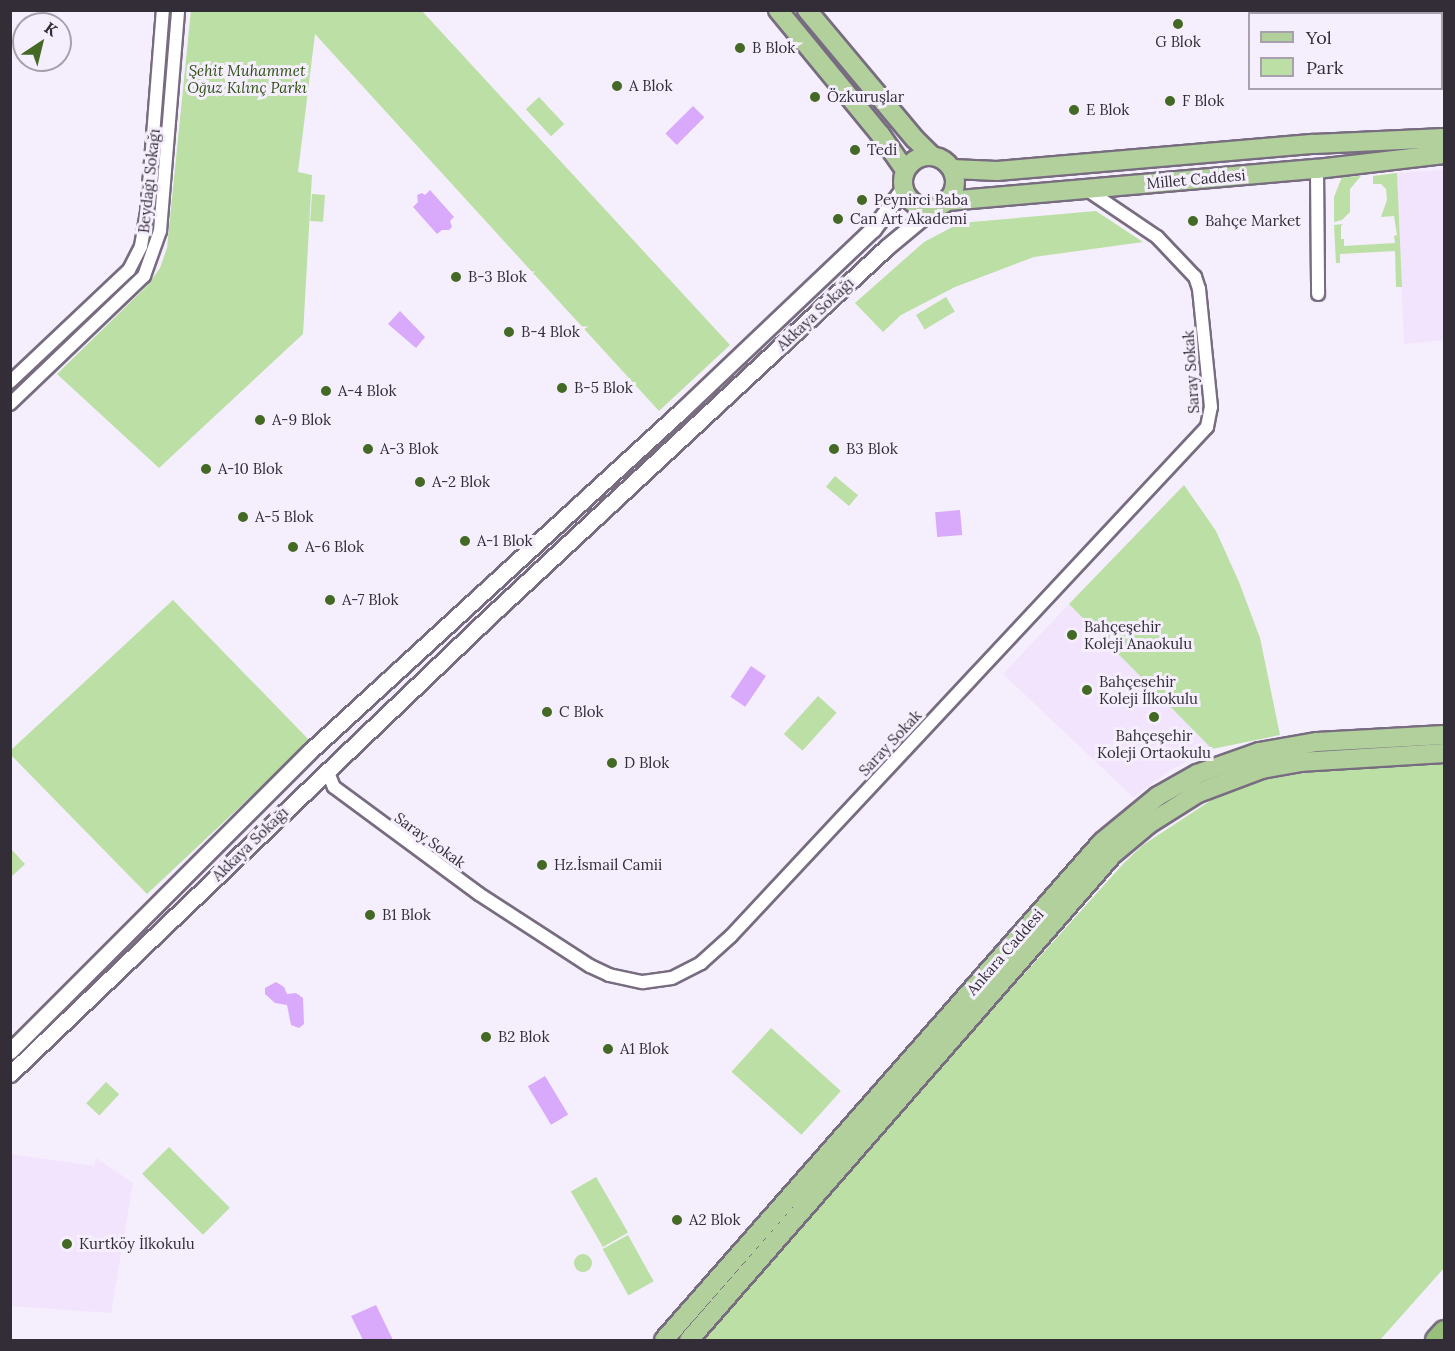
<!DOCTYPE html>
<meta charset="utf-8">
<style>
body{margin:0}
#map{position:relative;width:1455px;height:1351px;overflow:hidden;background:#f5eefc;font-family:Lora,serif}
div>[style]{position:absolute}
[style*='--x']{left:calc(var(--x)*1px);top:calc(var(--y)*1px);width:calc(var(--w)*1px);rotate:calc(var(--a)*1deg)}
.built>*{inset:0;background:#f2e4fc}
.green>*{inset:0;background:#bbdfa5;transform-origin:0 0}
.round{border-radius:50%}
.water>*{inset:0;background:#d9a9fb;transform-origin:0 0}
.roads{filter:drop-shadow(2px 0 #786c80) drop-shadow(-2px 0 #786c80) drop-shadow(0 2px #786c80) drop-shadow(0 -2px #786c80)}
.minor>*{height:12px;margin:-6px;padding:0 6px;transform-origin:6px;border-radius:6px;background:#fff}
.tertiary>*{height:15px;margin:-7.5px;padding:0 7.5px;transform-origin:7.5px;border-radius:7.5px;background:#fff}
.primary>*{height:18px;margin:-9px;padding:0 9px;transform-origin:9px;border-radius:9px;background:#b2d09c}
.primary>.ring{margin:-9px;padding:0;box-sizing:content-box;background:none;border:18px solid #b2d09c;border-radius:50%}
.trunk>*{height:20px;margin:-10px;padding:0 10px;transform-origin:10px;border-radius:10px;background:#98c07b}
.dots>*{width:16px;height:16px;translate:-50% -50%;box-sizing:border-box;border:3px solid #f5eefc;border-radius:50%}
span{translate:-50% -50%;white-space:nowrap;text-align:center;line-height:1.15;-webkit-text-stroke:6px #f5eefc;paint-order:stroke}
.poi-label{font-size:15px;color:#322d36}
.left{translate:0 -50%;text-align:left}
.park-label{font-size:15px;color:#2e4e13;font-style:italic}
.street-label{font-size:15px;color:#322d36}
.frame{position:absolute;inset:0;border:12px solid #322d36;pointer-events:none}
.legend{position:absolute;left:1248px;top:12px;width:195px;height:78px;box-sizing:border-box;background:#f5eefc;border:2px solid #a7a1ad;margin:0;padding:8px 10px;list-style:none;font-size:18px;color:#322d36}
.legend li{display:flex;align-items:center;gap:12px;height:30px}
.legend b{width:30px;border:2px solid #a7a1ad}
.north{position:absolute;left:12px;top:12px;width:60px;height:60px;box-sizing:border-box;background:#f5eefc;border:2px solid #a7a1ad;border-radius:50%;rotate:35deg;font-size:16px;font-weight:700;line-height:24px;text-align:center;color:#322d36}
.north::after{content:'';display:block;margin:auto;width:21px;height:27px;background:#436924;clip-path:polygon(50% 0,100% 100%,50% 72%,0 100%)}
</style>
<div id="map">
<div class="built">
<div style="clip-path:polygon(1444px 170px,1444px 340px,1404px 344px,1397px 173px)"></div>
<div style="clip-path:polygon(1069px 604px,1212px 749px,1172px 769px,1133px 797px,1003px 674px)"></div>
<div style="clip-path:polygon(10px 1154px,94px 1166px,96px 1158px,133px 1183px,111px 1313px,11px 1306px)"></div>
</div>
<div class="green">
<div style="clip-path:polygon(191px 10px,422px 11px,730px 345px,659px 411px,315px 34px,298px 172px,312px 175px,303px 334px,159px 468px,57px 374px,147px 286px,160px 268px,167px 248px)"></div>
<div style="left:539px;top:97px;width:37px;height:18px;rotate:47deg"></div>
<div style="clip-path:polygon(1397px 173px,1402px 287px,1396px 287px,1395px 251px,1340px 254px,1340px 263px,1336px 263px,1334px 225px,1343px 224px,1341px 226px,1341px 239px,1344px 239px,1344px 246px,1395px 243px,1394px 236px,1397px 235px,1394px 216px,1381px 217px,1387px 200px,1386px 189px,1381px 184px,1373px 184px,1373px 176px)"></div>
<div style="clip-path:polygon(1361px 176px,1350px 189px,1350px 212px,1342px 220px,1334px 222px,1334px 197px,1342px 177px)"></div>
<div style="left:312px;top:194px;width:13px;height:27px;rotate:4deg"></div>
<div style="clip-path:polygon(1096px 211px,1143px 242px,1034px 257px,955px 287px,901px 315px,883px 332px,855px 303px,924px 242px,960px 223px)"></div>
<div style="left:946px;top:297px;width:17px;height:35px;rotate:59deg"></div>
<div style="left:835px;top:476px;width:30px;height:14px;rotate:40deg"></div>
<div style="clip-path:polygon(1184px 485px,1216px 531px,1239px 582px,1260px 638px,1280px 735px,1212px 749px,1069px 604px)"></div>
<div style="clip-path:polygon(173px 600px,310px 741px,147px 894px,11px 755px,11px 750px)"></div>
<div style="left:818px;top:696px;width:25px;height:51px;rotate:42deg"></div>
<div style="clip-path:polygon(1444px 761px,1444px 1268px,1380px 1340px,701px 1340px,1000px 1001px,1123px 864px,1143px 845px,1216px 797px,1262px 780px,1324px 770px)"></div>
<div style="clip-path:polygon(11px 849px,25px 864px,11px 877px)"></div>
<div style="left:771px;top:1028px;width:94px;height:59px;rotate:42deg"></div>
<div style="left:106px;top:1082px;width:18px;height:29px;rotate:43deg"></div>
<div style="left:169px;top:1147px;width:86px;height:38px;rotate:45deg"></div>
<div style="left:596px;top:1177px;width:64px;height:29px;rotate:60deg"></div>
<div style="left:628px;top:1235px;width:53px;height:29px;rotate:61deg"></div>
<div class="round" style="left:574px;top:1254px;width:18px;height:18px"></div>
</div>
<div class="water">
<div style="left:693px;top:106px;width:16px;height:39px;rotate:45deg"></div>
<div style="clip-path:polygon(430px 190px,454px 217px,450px 221px,452px 227px,449px 230px,442px 230px,437px 234px,413px 207px,418px 202px,417px 195px,422px 193px,425px 195px)"></div>
<div style="clip-path:polygon(400px 311px,425px 337px,416px 348px,388px 324px)"></div>
<div style="left:960px;top:510px;width:25px;height:25px;rotate:85deg"></div>
<div style="left:751px;top:666px;width:18px;height:37px;rotate:34deg"></div>
<div style="clip-path:polygon(276px 982px,284px 987px,287px 994px,296px 993px,303px 998px,304px 1024px,299px 1028px,291px 1025px,287px 1005px,275px 1003px,265px 994px,265px 988px)"></div>
<div style="left:545px;top:1076px;width:45px;height:20px;rotate:59deg"></div>
<div style="clip-path:polygon(376px 1305px,393px 1340px,363px 1340px,351px 1316px)"></div>
</div>
<div class="roads">
<div class="minor">
<div style="--x:1317;--y:169;--w:125;--a:89.5"></div>
<div style="--x:10;--y:382;--w:163;--a:-43.3"></div>
<div style="--x:129;--y:270;--w:27;--a:-63"></div>
<div style="--x:141;--y:246;--w:35;--a:-80"></div>
<div style="--x:147;--y:212;--w:203;--a:-85.5"></div>
<div style="--x:10;--y:404;--w:185;--a:-43.7"></div>
<div style="--x:144;--y:276;--w:48;--a:-70.4"></div>
<div style="--x:160;--y:231;--w:222;--a:-85.3"></div>
<div style="--x:327;--y:770;--w:18;--a:68"></div>
<div style="--x:334;--y:787;--w:180;--a:36.4"></div>
<div style="--x:479;--y:894;--w:132;--a:33"></div>
<div style="--x:590;--y:966;--w:21;--a:25"></div>
<div style="--x:609;--y:975;--w:35;--a:12"></div>
<div style="--x:643;--y:982;--w:29;--a:-8"></div>
<div style="--x:672;--y:978;--w:33;--a:-27"></div>
<div style="--x:701;--y:963;--w:40;--a:-42"></div>
<div style="--x:731;--y:936;--w:697;--a:-46.92"></div>
<div style="--x:1207;--y:427;--w:20;--a:-79"></div>
<div style="--x:1211;--y:407;--w:119;--a:-95.8"></div>
<div style="--x:1199;--y:289;--w:13;--a:-108"></div>
<div style="--x:1195;--y:277;--w:55;--a:-133.5"></div>
<div style="--x:1157;--y:237;--w:86;--a:-145.9"></div>
</div>
<div class="tertiary">
<div style="--x:10;--y:1051;--w:423;--a:-45"></div>
<div style="--x:309;--y:752;--w:506;--a:-42.52"></div>
<div style="--x:682;--y:410;--w:263;--a:-43.5"></div>
<div style="--x:873;--y:229;--w:51;--a:-52.9"></div>
<div style="--x:10;--y:1074;--w:663;--a:-43.66"></div>
<div style="--x:490;--y:616;--w:542;--a:-42.91"></div>
<div style="--x:887;--y:247;--w:62;--a:-39.8"></div>
</div>
<div class="primary">
<div style="--x:778;--y:10;--w:161;--a:50.6"></div>
<div style="--x:880;--y:134;--w:44;--a:55.2"></div>
<div style="--x:807;--y:10;--w:168;--a:50.1"></div>
<div style="--x:915;--y:139;--w:24;--a:45"></div>
<div class="ring" style="left:903px;top:156px;width:34px;height:34px"></div>
<div style="--x:952;--y:169;--w:45;--a:2.5"></div>
<div style="--x:997;--y:171;--w:318;--a:-4.9"></div>
<div style="--x:1314;--y:144;--w:130;--a:-2.6"></div>
<div style="--x:948;--y:201;--w:370;--a:-5"></div>
<div style="--x:1317;--y:169;--w:128;--a:-6.7"></div>
<div style="--x:664;--y:1340;--w:663;--a:-48.67"></div>
<div style="--x:1102;--y:842;--w:72;--a:-39.4"></div>
<div style="--x:1158;--y:796;--w:45;--a:-29.4"></div>
<div style="--x:1197;--y:774;--w:66;--a:-19.5"></div>
<div style="--x:1259;--y:752;--w:59;--a:-9.8"></div>
<div style="--x:1317;--y:742;--w:127;--a:-3.2"></div>
<div style="--x:689;--y:1340;--w:645;--a:-48.9"></div>
<div style="--x:1113;--y:854;--w:47;--a:-39.8"></div>
<div style="--x:1149;--y:824;--w:58;--a:-32.3"></div>
<div style="--x:1198;--y:793;--w:68;--a:-20.6"></div>
<div style="--x:1262;--y:769;--w:39;--a:-10"></div>
<div style="--x:1300;--y:762;--w:144;--a:-3.6"></div>
</div>
<div class="trunk">
<div style="--x:1436;--y:1340;--w:12;--a:-48"></div>
</div>
</div>
<div class="dots">
<div style="left:1178px;top:24px;background:#436924"></div>
<div style="left:740px;top:48px;background:#436924"></div>
<div style="left:617px;top:86px;background:#436924"></div>
<div style="left:815px;top:97px;background:#436924"></div>
<div style="left:1170px;top:101px;background:#436924"></div>
<div style="left:1074px;top:110px;background:#436924"></div>
<div style="left:855px;top:150px;background:#436924"></div>
<div style="left:862px;top:200px;background:#436924"></div>
<div style="left:838px;top:219px;background:#436924"></div>
<div style="left:1193px;top:221px;background:#436924"></div>
<div style="left:456px;top:277px;background:#436924"></div>
<div style="left:509px;top:332px;background:#436924"></div>
<div style="left:562px;top:388px;background:#436924"></div>
<div style="left:326px;top:391px;background:#436924"></div>
<div style="left:260px;top:420px;background:#436924"></div>
<div style="left:368px;top:449px;background:#436924"></div>
<div style="left:834px;top:449px;background:#436924"></div>
<div style="left:206px;top:469px;background:#436924"></div>
<div style="left:420px;top:482px;background:#436924"></div>
<div style="left:243px;top:517px;background:#436924"></div>
<div style="left:465px;top:541px;background:#436924"></div>
<div style="left:293px;top:547px;background:#436924"></div>
<div style="left:330px;top:600px;background:#436924"></div>
<div style="left:1072px;top:635px;background:#436924"></div>
<div style="left:1087px;top:690px;background:#436924"></div>
<div style="left:547px;top:712px;background:#436924"></div>
<div style="left:1154px;top:717px;background:#436924"></div>
<div style="left:612px;top:763px;background:#436924"></div>
<div style="left:542px;top:865px;background:#436924"></div>
<div style="left:370px;top:915px;background:#436924"></div>
<div style="left:486px;top:1037px;background:#436924"></div>
<div style="left:608px;top:1049px;background:#436924"></div>
<div style="left:677px;top:1220px;background:#436924"></div>
<div style="left:67px;top:1244px;background:#436924"></div>
</div>
<div class="poi-label">
<span style="left:1178px;top:42px">G Blok</span>
<span class="left" style="left:752px;top:48px">B Blok</span>
<span class="left" style="left:629px;top:86px">A Blok</span>
<span class="left" style="left:827px;top:97px">Özkuruşlar</span>
<span class="left" style="left:1182px;top:101px">F Blok</span>
<span class="left" style="left:1086px;top:110px">E Blok</span>
<span class="left" style="left:867px;top:150px">Tedi</span>
<span class="left" style="left:874px;top:200px">Peynirci Baba</span>
<span class="left" style="left:850px;top:219px">Can Art Akademi</span>
<span class="left" style="left:1205px;top:221px">Bahçe Market</span>
<span class="left" style="left:468px;top:277px">B-3 Blok</span>
<span class="left" style="left:521px;top:332px">B-4 Blok</span>
<span class="left" style="left:574px;top:388px">B-5 Blok</span>
<span class="left" style="left:338px;top:391px">A-4 Blok</span>
<span class="left" style="left:272px;top:420px">A-9 Blok</span>
<span class="left" style="left:380px;top:449px">A-3 Blok</span>
<span class="left" style="left:846px;top:449px">B3 Blok</span>
<span class="left" style="left:218px;top:469px">A-10 Blok</span>
<span class="left" style="left:432px;top:482px">A-2 Blok</span>
<span class="left" style="left:255px;top:517px">A-5 Blok</span>
<span class="left" style="left:477px;top:541px">A-1 Blok</span>
<span class="left" style="left:305px;top:547px">A-6 Blok</span>
<span class="left" style="left:342px;top:600px">A-7 Blok</span>
<span class="left" style="left:1084px;top:635px">Bahçeşehir<br>Koleji Anaokulu</span>
<span class="left" style="left:1099px;top:690px">Bahçeşehir<br>Koleji İlkokulu</span>
<span class="left" style="left:559px;top:712px">C Blok</span>
<span style="left:1154px;top:744px">Bahçeşehir<br>Koleji Ortaokulu</span>
<span class="left" style="left:624px;top:763px">D Blok</span>
<span class="left" style="left:554px;top:865px">Hz.İsmail Camii</span>
<span class="left" style="left:382px;top:915px">B1 Blok</span>
<span class="left" style="left:498px;top:1037px">B2 Blok</span>
<span class="left" style="left:620px;top:1049px">A1 Blok</span>
<span class="left" style="left:689px;top:1220px">A2 Blok</span>
<span class="left" style="left:79px;top:1244px">Kurtköy İlkokulu</span>
</div>
<div class="park-label">
<span style="left:247px;top:79px">Şehit Muhammet<br>Oğuz Kılınç Parkı</span>
</div>
<div class="street-label">
<span style="left:1196px;top:179px;rotate:-5deg">Millet Caddesi</span>
<span style="left:149px;top:181px;rotate:-84deg">Beydağı Sokağı</span>
<span style="left:815px;top:314px;rotate:-43deg">Akkaya Sokağı</span>
<span style="left:1191px;top:372px;rotate:-94deg">Saray Sokak</span>
<span style="left:890px;top:743px;rotate:-47deg">Saray Sokak</span>
<span style="left:430px;top:840px;rotate:36deg">Saray Sokak</span>
<span style="left:250px;top:844px;rotate:-44deg">Akkaya Sokağı</span>
<span style="left:1005px;top:952px;rotate:-49deg">Ankara Caddesi</span>
</div>
<div class="frame"></div>
<ul class="legend">
<li><b style="height:8px;background:#b2d09c"></b>Yol</li>
<li><b style="height:16px;background:#bbdfa5"></b>Park</li>
</ul>
<div class="north">K</div>
</div>
